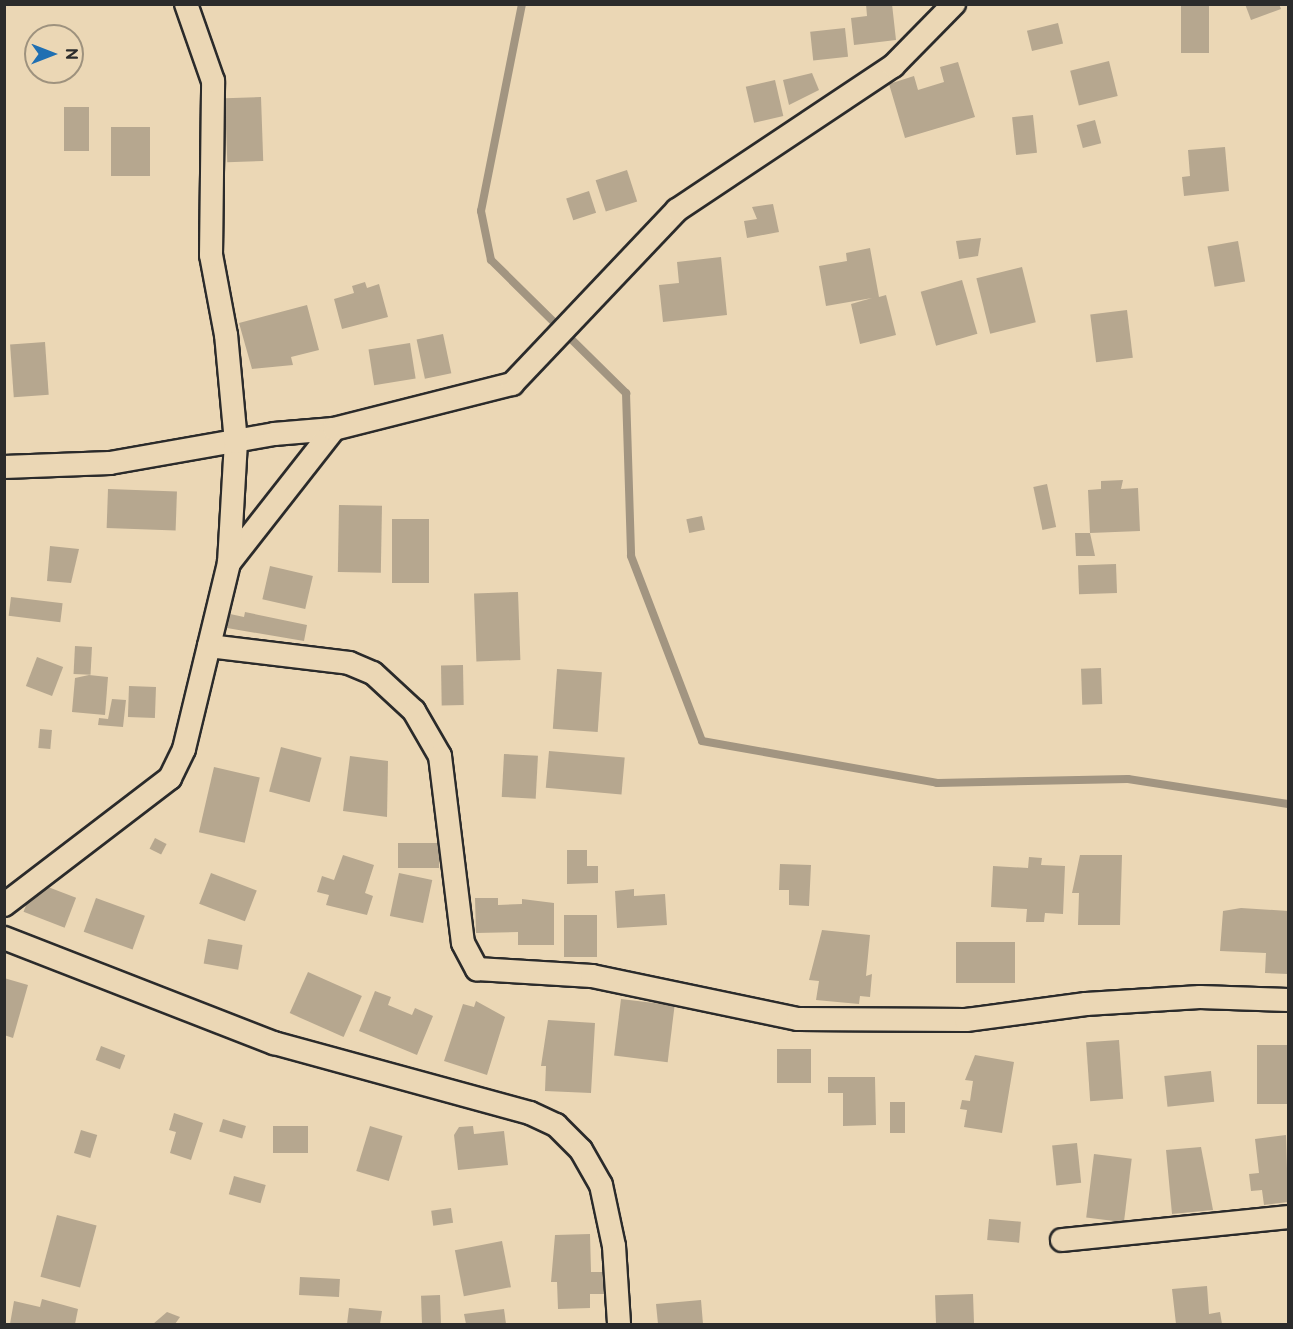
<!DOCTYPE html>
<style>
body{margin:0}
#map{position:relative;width:1293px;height:1329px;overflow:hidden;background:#ebd7b5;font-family:"Balsamiq Sans",sans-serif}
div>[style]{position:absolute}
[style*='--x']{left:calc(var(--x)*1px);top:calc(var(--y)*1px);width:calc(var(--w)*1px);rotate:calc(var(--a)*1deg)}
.stream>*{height:8px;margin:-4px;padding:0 4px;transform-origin:4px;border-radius:4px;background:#a29581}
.building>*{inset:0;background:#b6a78f;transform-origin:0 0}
.roads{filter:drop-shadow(2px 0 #2b2b2b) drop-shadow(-2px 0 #2b2b2b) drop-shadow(0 2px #2b2b2b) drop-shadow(0 -2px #2b2b2b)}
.minor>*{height:22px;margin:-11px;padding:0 11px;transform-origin:11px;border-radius:11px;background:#ebd7b5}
span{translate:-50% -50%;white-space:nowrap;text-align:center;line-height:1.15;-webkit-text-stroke:6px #ebd7b5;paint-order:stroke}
.frame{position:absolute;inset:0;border:6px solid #2b2b2b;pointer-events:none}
.north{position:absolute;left:24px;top:24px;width:60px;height:60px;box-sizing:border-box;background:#ebd7b5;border:2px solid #9e927e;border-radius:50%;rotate:90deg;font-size:16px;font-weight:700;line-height:24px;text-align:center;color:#2b2b2b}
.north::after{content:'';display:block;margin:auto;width:21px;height:27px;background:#1f6fb2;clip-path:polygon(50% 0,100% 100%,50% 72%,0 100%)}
</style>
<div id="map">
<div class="stream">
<div style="--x:522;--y:4;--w:211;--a:101.2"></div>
<div style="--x:481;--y:211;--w:50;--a:78.5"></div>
<div style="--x:491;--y:260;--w:190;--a:44.6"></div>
<div style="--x:626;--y:393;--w:163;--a:88.2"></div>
<div style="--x:631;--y:556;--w:198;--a:69"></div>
<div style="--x:702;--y:741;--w:239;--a:10.1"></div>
<div style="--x:937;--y:783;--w:191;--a:-1.2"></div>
<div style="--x:1128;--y:779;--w:162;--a:8.9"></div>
</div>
<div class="building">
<div style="clip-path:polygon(866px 4px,892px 4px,896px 40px,854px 45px,851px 18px,867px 16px)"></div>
<div style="left:1181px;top:4px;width:28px;height:49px"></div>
<div style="clip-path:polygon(1245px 4px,1279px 4px,1281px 9px,1251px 20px)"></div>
<div style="left:1058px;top:23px;width:21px;height:32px;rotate:76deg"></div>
<div style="left:845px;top:28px;width:29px;height:35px;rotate:84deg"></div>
<div style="left:1109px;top:61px;width:36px;height:40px;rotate:76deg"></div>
<div style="clip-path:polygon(958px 62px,975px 117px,905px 138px,889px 84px,914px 76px,918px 90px,944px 82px,940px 67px)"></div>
<div style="clip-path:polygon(812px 73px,819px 90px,789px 105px,783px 80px)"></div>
<div style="left:775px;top:80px;width:37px;height:30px;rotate:77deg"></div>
<div style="left:261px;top:97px;width:64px;height:36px;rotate:88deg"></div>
<div style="left:64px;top:107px;width:25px;height:44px"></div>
<div style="left:1033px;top:115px;width:38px;height:21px;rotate:84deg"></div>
<div style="left:1095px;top:120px;width:24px;height:19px;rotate:75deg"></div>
<div style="left:111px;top:127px;width:39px;height:49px"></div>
<div style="clip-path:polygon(1225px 147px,1229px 191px,1184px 196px,1182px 177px,1190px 176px,1188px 150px)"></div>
<div style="left:627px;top:170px;width:33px;height:33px;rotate:72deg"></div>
<div style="left:589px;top:191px;width:23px;height:24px;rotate:72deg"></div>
<div style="clip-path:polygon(773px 204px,779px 232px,747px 238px,744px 221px,757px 219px,752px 207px)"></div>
<div style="clip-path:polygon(981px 238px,978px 256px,959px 259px,956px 241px)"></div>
<div style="left:1238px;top:241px;width:41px;height:31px;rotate:80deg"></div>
<div style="clip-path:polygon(870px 248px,879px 297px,886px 295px,896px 335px,860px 344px,851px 304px,872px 298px,826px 306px,819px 266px,847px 261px,846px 253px)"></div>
<div style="clip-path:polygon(721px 257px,727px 315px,663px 322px,659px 285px,679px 283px,677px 262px)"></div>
<div style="left:1022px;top:267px;width:57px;height:47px;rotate:76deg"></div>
<div style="left:962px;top:280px;width:56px;height:43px;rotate:74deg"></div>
<div style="clip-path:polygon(365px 282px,367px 288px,379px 284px,388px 317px,342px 329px,334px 299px,354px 293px,352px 286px)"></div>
<div style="clip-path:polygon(307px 305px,319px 350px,291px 357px,293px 365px,252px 369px,239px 323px)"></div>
<div style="left:1127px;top:310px;width:48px;height:37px;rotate:83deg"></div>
<div style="left:443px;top:334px;width:40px;height:27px;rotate:78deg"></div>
<div style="left:45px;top:342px;width:53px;height:35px;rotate:86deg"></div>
<div style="left:410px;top:343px;width:36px;height:42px;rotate:81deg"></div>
<div style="clip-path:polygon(1123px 480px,1121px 489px,1138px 488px,1140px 531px,1090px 533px,1088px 490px,1101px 489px,1101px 481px)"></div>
<div style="left:1047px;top:484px;width:44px;height:14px;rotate:78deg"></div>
<div style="left:108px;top:489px;width:69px;height:39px;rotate:2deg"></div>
<div style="left:339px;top:505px;width:43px;height:67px;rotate:1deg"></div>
<div style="left:702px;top:516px;width:14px;height:16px;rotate:78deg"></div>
<div style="left:392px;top:519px;width:37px;height:64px"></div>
<div style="clip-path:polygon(1075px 533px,1090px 533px,1095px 556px,1076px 556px)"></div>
<div style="clip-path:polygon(50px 546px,79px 549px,71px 583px,47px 581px)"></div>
<div style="left:1116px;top:564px;width:29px;height:38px;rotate:88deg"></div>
<div style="left:270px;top:566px;width:44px;height:34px;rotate:13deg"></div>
<div style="left:518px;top:592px;width:68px;height:44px;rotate:88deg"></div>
<div style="left:11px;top:597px;width:52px;height:19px;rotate:7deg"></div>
<div style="clip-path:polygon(245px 612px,307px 625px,304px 641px,227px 628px,230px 614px,244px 617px)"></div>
<div style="left:75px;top:646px;width:17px;height:28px;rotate:3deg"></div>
<div style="left:37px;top:657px;width:28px;height:31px;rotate:21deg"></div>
<div style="left:463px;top:665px;width:40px;height:22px;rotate:89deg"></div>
<div style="left:1101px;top:668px;width:36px;height:20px;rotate:88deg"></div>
<div style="left:557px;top:669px;width:45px;height:60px;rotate:4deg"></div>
<div style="clip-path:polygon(89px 675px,108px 677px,105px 715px,72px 712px,75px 678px)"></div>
<div style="left:129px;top:686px;width:27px;height:31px;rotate:2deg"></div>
<div style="clip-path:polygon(112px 699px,126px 700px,123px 727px,98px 725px,99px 718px,108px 719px)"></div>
<div style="left:40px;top:729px;width:12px;height:19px;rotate:5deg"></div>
<div style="left:281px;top:747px;width:42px;height:46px;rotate:15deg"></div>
<div style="left:549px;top:751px;width:76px;height:37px;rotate:5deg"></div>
<div style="left:504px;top:754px;width:34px;height:43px;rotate:3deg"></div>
<div style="clip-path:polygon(350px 756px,388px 761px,387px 817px,343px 811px)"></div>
<div style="left:214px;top:767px;width:47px;height:67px;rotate:13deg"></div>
<div style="left:155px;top:838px;width:13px;height:12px;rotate:27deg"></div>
<div style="left:398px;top:843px;width:41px;height:25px"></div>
<div style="clip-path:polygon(567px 850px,587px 850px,587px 866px,598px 866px,598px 883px,567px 884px)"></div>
<div style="clip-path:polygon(343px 855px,374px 865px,365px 893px,373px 896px,367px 915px,326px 905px,329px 895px,317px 892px,322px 876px,334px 880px)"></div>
<div style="clip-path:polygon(1080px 855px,1122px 855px,1120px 925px,1078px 925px,1079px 893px,1072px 893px)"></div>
<div style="clip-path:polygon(1029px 857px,1042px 858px,1041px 865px,1065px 866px,1063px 914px,1045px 913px,1044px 922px,1026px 922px,1027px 909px,991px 907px,993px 866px,1028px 868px)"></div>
<div style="clip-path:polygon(780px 864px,811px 865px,809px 906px,789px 905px,789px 890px,779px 890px)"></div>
<div style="left:211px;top:873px;width:49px;height:33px;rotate:21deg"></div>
<div style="left:399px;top:873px;width:34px;height:44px;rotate:12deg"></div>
<div style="left:35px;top:882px;width:44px;height:32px;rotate:21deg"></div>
<div style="clip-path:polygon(634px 889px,634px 896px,665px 894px,667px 925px,617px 928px,615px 891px)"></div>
<div style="left:96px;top:898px;width:52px;height:36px;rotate:20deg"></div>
<div style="clip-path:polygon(475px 898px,498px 898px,498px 905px,522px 904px,522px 899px,554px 903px,554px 945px,518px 945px,518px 932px,476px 933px)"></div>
<div style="clip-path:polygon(1241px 908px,1288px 911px,1288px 974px,1265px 973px,1266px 953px,1220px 951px,1223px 911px)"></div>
<div style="left:564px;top:915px;width:33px;height:42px"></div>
<div style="clip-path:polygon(822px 930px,870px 935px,866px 976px,872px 974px,870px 997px,860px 996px,859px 1004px,816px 1000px,819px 981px,809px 980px)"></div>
<div style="left:208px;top:939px;width:35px;height:25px;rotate:10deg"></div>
<div style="left:956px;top:942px;width:59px;height:41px"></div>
<div style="left:308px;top:972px;width:59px;height:45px;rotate:24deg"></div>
<div style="clip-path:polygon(4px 978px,28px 985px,13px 1038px,4px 1035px)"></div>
<div style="clip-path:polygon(375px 991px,391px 997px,388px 1005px,412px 1015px,415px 1008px,433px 1016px,417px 1055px,359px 1031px)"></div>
<div style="left:621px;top:999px;width:54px;height:57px;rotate:7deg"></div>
<div style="clip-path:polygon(476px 1001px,505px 1017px,487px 1075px,444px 1061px,463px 1004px,474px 1007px)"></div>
<div style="clip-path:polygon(548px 1020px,595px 1023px,591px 1093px,545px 1091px,546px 1066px,541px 1066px)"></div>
<div style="left:1119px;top:1040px;width:59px;height:33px;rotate:86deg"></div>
<div style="left:1257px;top:1045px;width:31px;height:59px"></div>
<div style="left:101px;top:1046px;width:26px;height:15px;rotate:21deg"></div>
<div style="left:777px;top:1049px;width:34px;height:34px"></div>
<div style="clip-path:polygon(975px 1055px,1014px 1062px,1002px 1133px,964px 1127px,967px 1110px,960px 1109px,962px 1100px,970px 1101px,973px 1081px,965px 1080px)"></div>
<div style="left:1211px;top:1071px;width:31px;height:47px;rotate:84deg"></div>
<div style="clip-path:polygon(828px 1077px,875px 1077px,876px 1125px,843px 1126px,843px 1093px,828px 1093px)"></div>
<div style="left:890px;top:1102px;width:15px;height:31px"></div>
<div style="clip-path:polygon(174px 1113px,203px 1123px,191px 1160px,170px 1153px,176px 1132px,169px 1130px)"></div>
<div style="left:223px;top:1119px;width:24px;height:13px;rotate:17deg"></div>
<div style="left:273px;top:1126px;width:35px;height:27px"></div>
<div style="left:370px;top:1126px;width:34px;height:47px;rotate:17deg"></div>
<div style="clip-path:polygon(473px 1126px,474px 1134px,504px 1131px,508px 1165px,458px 1170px,454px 1135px,459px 1127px)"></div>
<div style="left:81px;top:1130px;width:17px;height:24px;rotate:17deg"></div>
<div style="clip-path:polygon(1286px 1135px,1288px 1202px,1264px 1205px,1262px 1190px,1251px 1191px,1249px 1174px,1259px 1173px,1255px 1139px)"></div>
<div style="left:1077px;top:1143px;width:40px;height:25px;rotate:84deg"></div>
<div style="clip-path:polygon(1201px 1147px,1213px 1210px,1172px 1214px,1166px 1150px)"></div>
<div style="left:1094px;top:1154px;width:38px;height:64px;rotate:7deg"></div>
<div style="left:234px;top:1176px;width:33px;height:19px;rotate:16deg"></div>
<div style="left:451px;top:1208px;width:15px;height:20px;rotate:82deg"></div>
<div style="left:57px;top:1215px;width:41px;height:64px;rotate:15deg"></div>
<div style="left:989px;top:1219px;width:32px;height:21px;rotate:5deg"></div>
<div style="clip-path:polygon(590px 1234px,591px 1272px,604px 1272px,605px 1294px,590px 1294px,590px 1308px,558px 1309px,557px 1282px,551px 1282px,555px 1235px)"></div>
<div style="left:502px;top:1241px;width:47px;height:48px;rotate:79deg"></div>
<div style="left:300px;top:1277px;width:40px;height:18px;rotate:3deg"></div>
<div style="clip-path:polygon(1207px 1286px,1209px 1314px,1220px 1312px,1222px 1324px,1176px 1324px,1172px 1289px)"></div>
<div style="left:973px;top:1294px;width:30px;height:38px;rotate:88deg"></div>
<div style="left:440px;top:1295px;width:29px;height:19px;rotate:88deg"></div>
<div style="clip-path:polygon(42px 1299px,78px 1309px,75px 1324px,10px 1324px,14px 1301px,40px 1307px)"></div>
<div style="clip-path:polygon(701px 1300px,703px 1324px,658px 1324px,656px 1304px)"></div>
<div style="clip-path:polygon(349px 1308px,382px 1311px,380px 1324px,347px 1324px)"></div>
<div style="clip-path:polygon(504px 1309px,506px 1324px,466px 1324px,464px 1314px)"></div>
<div style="clip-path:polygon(167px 1312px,180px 1317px,175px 1324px,153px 1324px)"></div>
</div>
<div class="roads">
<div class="minor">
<div style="--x:4;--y:467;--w:106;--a:-2.2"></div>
<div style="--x:110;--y:463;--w:167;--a:-10"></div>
<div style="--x:274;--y:434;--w:60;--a:-4.8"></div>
<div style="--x:229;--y:563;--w:170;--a:-51.9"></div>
<div style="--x:334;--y:429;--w:184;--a:-14.2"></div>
<div style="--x:512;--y:384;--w:240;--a:-46.5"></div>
<div style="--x:677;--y:210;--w:260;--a:-33.7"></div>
<div style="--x:893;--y:66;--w:87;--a:-45.5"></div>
<div style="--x:209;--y:646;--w:141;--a:6.9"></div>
<div style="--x:349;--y:663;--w:26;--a:23"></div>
<div style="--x:373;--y:673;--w:56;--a:42.8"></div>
<div style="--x:414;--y:711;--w:52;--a:60"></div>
<div style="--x:440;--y:756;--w:188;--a:83"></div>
<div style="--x:463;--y:943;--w:30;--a:62"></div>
<div style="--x:477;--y:969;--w:115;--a:3.5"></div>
<div style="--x:592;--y:976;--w:210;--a:11.8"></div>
<div style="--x:798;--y:1019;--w:168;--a:0.3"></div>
<div style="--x:966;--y:1020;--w:121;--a:-7.6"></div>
<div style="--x:1086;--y:1004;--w:114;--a:-3.5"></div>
<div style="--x:1200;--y:997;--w:88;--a:2"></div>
<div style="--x:4;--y:905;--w:209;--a:-37.4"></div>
<div style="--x:170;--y:778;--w:32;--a:-64"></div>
<div style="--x:184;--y:749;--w:191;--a:-76.4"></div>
<div style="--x:229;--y:563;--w:121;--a:-86.7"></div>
<div style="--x:236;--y:442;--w:107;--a:-95.3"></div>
<div style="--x:226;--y:335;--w:81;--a:-100.6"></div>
<div style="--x:211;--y:255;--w:174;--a:-89.3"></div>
<div style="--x:213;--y:81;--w:82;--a:-109.3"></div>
<div style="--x:4;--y:938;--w:290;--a:21.3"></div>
<div style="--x:274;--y:1043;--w:265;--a:15.3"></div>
<div style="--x:530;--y:1113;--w:29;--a:25"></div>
<div style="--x:556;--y:1125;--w:35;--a:45"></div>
<div style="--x:581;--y:1150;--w:40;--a:60.3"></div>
<div style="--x:601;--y:1185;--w:62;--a:78"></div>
<div style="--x:614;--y:1246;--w:78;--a:86.3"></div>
<div style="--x:1062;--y:1240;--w:227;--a:-5.8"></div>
</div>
</div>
<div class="frame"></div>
<div class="north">N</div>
</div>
